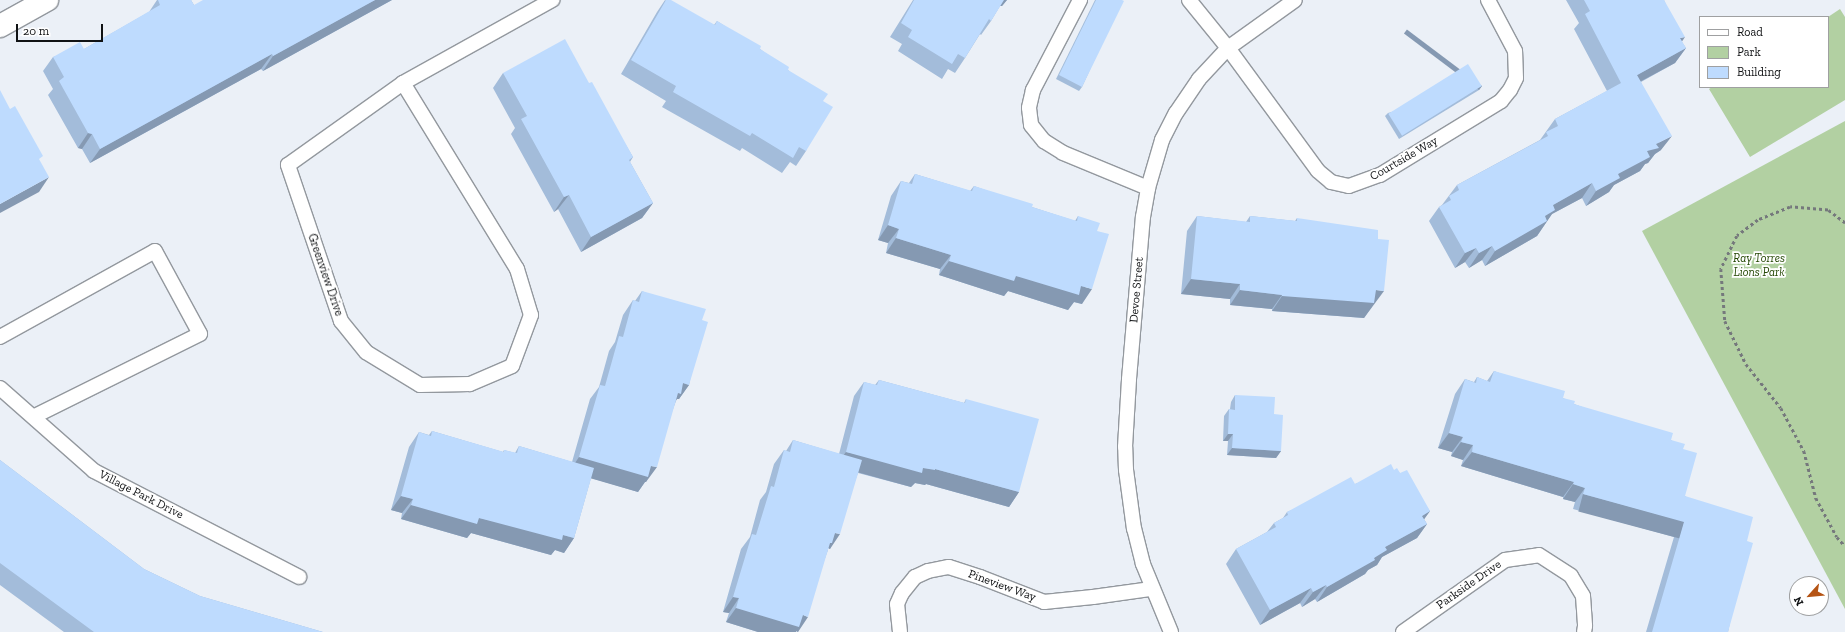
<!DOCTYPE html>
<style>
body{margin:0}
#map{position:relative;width:1845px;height:632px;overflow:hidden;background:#ebf0f7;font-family:"Zilla Slab",serif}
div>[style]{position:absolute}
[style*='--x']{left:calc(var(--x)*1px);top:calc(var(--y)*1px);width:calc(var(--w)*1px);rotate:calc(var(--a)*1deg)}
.green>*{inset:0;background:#b2d0a2}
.path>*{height:2.5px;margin-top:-1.25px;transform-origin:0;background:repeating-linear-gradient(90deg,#75787c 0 3px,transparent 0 6px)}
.roads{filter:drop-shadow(1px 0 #93989e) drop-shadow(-1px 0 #93989e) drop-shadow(0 1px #93989e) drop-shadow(0 -1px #93989e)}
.lane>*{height:14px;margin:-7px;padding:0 7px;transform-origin:7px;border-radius:7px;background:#fff}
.street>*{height:22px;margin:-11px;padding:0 11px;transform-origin:11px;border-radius:11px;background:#fff}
.wall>*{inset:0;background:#a3bcda}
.shaded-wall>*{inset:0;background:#8599b2;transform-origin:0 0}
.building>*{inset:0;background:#bedbfe;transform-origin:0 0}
span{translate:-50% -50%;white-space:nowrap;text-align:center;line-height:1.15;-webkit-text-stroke:3.5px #fff;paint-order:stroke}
.street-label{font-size:12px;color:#101214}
.park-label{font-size:12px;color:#224501;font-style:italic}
.legend{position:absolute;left:1699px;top:16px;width:130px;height:72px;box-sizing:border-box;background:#fff;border:1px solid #9fa0a1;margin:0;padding:5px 7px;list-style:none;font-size:12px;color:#101214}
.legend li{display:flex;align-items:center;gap:8px;height:20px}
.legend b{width:20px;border:1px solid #9fa0a1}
.north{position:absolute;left:1789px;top:576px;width:40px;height:40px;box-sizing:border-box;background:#fff;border:1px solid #9fa0a1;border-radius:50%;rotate:243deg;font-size:11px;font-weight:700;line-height:16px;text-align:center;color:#101214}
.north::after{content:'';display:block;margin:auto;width:14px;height:18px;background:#b55414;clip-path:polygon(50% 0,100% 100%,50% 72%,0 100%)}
.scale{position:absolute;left:16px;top:24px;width:87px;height:18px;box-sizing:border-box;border:2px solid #101214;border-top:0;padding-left:5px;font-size:12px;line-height:14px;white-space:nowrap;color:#101214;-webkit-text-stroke:3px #fff;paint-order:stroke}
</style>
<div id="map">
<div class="green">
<div style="clip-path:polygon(1840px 9px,1845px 17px,1845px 100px,1750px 157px,1709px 89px,1712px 87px,1828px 87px,1828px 17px)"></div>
<div style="clip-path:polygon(1845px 121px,1845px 609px,1642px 231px)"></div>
</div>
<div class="path">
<div style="--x:1845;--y:223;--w:21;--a:-143"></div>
<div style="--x:1828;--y:210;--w:38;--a:-175"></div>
<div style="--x:1790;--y:207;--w:35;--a:158"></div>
<div style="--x:1758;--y:220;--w:26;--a:143"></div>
<div style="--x:1737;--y:236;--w:37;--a:116"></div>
<div style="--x:1721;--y:269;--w:52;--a:85.6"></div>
<div style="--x:1725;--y:321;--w:48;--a:64"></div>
<div style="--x:1746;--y:364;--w:56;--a:51.5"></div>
<div style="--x:1781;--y:408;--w:49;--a:61.9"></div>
<div style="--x:1804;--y:451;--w:49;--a:75.7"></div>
<div style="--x:1816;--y:498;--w:44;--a:61.7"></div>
<div style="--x:1837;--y:537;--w:12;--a:48"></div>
</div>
<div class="roads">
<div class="lane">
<div style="--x:1080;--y:0;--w:102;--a:117.6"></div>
<div style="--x:1033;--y:90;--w:18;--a:103"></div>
<div style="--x:1029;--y:108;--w:17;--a:83"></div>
<div style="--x:1031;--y:125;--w:21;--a:51"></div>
<div style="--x:1044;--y:141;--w:22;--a:32"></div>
<div style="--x:1063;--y:153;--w:92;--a:22.4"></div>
<div style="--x:1189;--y:0;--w:62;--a:50.9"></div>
<div style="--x:1228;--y:48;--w:152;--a:53.8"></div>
<div style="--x:1318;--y:171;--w:17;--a:40"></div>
<div style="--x:1331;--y:182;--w:18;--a:13"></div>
<div style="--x:1349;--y:186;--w:33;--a:-20"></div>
<div style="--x:1380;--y:175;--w:142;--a:-31.4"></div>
<div style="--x:1501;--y:101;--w:14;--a:-51"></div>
<div style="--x:1510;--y:90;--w:13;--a:-63"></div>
<div style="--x:1516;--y:78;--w:27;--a:-92"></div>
<div style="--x:1515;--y:51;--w:58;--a:-117.9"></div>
<div style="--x:403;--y:83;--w:218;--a:58.5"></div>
<div style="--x:517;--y:269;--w:48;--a:73.1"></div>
<div style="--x:531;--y:315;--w:54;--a:110.4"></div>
<div style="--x:512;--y:366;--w:46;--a:156.8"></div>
<div style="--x:470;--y:384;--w:50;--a:178.9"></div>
<div style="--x:420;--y:385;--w:63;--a:-148.6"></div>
<div style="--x:366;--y:352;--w:40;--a:-129"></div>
<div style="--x:341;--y:321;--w:165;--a:-108.8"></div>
<div style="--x:288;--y:165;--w:141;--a:-35.5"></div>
<div style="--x:403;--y:83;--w:171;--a:-29.1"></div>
<div style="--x:0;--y:337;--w:177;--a:-29"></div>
<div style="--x:155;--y:251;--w:94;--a:61.5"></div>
<div style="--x:200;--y:334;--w:186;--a:153.6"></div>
<div style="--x:0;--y:388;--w:125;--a:41.4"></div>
<div style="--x:94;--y:471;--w:231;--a:27.3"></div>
<div style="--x:900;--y:632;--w:28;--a:-96"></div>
<div style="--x:897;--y:604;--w:12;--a:-66"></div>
<div style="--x:902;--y:593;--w:21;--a:-51"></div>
<div style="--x:915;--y:577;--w:14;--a:-25"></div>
<div style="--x:928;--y:571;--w:21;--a:-11"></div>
<div style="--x:949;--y:567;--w:33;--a:18"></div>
<div style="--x:980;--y:577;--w:69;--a:21.3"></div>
<div style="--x:1044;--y:602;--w:49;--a:-5.8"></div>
<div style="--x:1093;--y:597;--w:59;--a:-7.9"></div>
<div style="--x:1171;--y:632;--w:74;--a:-112.4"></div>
<div style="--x:1143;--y:564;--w:36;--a:-104"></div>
<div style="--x:1134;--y:529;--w:60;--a:-97.7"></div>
<div style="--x:1126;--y:470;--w:23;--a:-92"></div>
<div style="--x:1125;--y:447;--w:68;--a:-86.6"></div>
<div style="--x:1129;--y:379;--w:163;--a:-85.1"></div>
<div style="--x:1143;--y:217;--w:29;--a:-80"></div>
<div style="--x:1148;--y:188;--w:50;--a:-73.7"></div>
<div style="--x:1162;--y:140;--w:30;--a:-63"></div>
<div style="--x:1176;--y:113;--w:41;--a:-55.9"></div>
<div style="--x:1199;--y:79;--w:42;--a:-46.9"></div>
<div style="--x:1228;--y:48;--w:82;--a:-35.6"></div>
<div style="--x:1403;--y:632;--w:125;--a:-35.2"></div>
<div style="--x:1505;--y:560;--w:34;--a:-8"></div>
<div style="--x:1539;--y:555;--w:38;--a:33"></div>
<div style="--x:1571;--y:576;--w:23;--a:59"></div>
<div style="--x:1583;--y:596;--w:30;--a:86"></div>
<div style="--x:1585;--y:626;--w:6;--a:99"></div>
</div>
<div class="street">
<div style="--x:0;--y:26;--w:54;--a:-29"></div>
</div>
</div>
<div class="wall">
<div style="clip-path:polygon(157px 0,191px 0,194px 5px,392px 0,263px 71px,261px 69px,90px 163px,82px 149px,78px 148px,48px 95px,53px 89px,43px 71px,53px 57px,84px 49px,149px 12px)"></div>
<div style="clip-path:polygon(665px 0,714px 25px,717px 21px,760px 49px,788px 70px,823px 101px,806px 151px,796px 166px,790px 162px,782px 173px,742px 148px,740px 151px,662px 107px,666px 101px,621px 74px,657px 12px)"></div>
<div style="clip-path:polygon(913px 0,1007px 0,1002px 6px,1000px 6px,991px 21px,981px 35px,980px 34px,965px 58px,955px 73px,948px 69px,942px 79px,898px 51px,902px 44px,890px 37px)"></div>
<div style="clip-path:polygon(1095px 0,1122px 0,1082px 87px,1079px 91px,1056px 79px)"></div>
<div style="clip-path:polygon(1566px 0,1664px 0,1682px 42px,1686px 48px,1675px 63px,1641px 82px,1661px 150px,1655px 154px,1648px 163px,1645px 164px,1640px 171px,1614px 185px,1609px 192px,1586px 206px,1582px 198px,1552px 214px,1537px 236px,1485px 266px,1482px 260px,1469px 268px,1465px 262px,1455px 268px,1429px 221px,1439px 207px,1442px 205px,1457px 185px,1540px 140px,1555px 119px,1607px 91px,1574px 29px,1579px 23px)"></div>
<div style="clip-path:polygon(503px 73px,589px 83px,633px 157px,630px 162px,653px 203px,642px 218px,581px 252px,558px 209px,554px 212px,511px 134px,515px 128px,493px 88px)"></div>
<div style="clip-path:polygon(1482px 86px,1479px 90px,1399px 139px,1385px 116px,1388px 113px)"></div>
<div style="clip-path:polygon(915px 174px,970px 191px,974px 186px,1032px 207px,1075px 221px,1078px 216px,1097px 231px,1082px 304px,1074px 302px,1068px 310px,1008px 291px,1004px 296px,939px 275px,940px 269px,886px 253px,888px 243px,878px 240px,891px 196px,901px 181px,909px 183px)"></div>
<div style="clip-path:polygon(1197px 216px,1246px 222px,1250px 216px,1295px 221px,1297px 218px,1373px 305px,1364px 318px,1272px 311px,1272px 309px,1230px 305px,1230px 299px,1181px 294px,1187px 231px)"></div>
<div style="clip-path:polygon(642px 291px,702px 320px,689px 385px,679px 399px,677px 399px,676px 401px,646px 482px,645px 482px,638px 492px,591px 478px,574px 538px,564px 553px,555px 550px,551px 555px,471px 533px,467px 538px,401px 519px,402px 513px,391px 510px,409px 447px,419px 432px,429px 435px,432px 431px,503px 452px,504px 450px,515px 453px,519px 446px,572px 462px,590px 399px,599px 387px,609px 351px,615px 342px,623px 315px,633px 300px,635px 301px)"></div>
<div style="clip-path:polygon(1494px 371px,1563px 398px,1574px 404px,1671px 440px,1683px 449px,1685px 496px,1747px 541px,1728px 632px,1646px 632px,1674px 537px,1573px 509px,1575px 502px,1563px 499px,1563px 497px,1461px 466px,1463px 460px,1451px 456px,1452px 452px,1438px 448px,1455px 394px,1465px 379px,1474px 382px,1477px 377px,1487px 381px)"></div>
<div style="clip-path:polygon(879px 380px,964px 403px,966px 399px,1019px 492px,1009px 507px,926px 484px,925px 485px,915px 483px,911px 487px,858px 473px,830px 549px,828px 548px,828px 550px,798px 632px,796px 631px,796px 632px,758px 632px,726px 622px,729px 613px,723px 612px,741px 549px,750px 537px,760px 500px,766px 492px,774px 464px,784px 450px,786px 451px,793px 440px,839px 454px,854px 396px,864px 382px,875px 385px)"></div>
<div style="clip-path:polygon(1235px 395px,1274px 414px,1281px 451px,1276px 458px,1227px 455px,1228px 441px,1223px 441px,1224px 416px,1229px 409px,1230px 409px,1231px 402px)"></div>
<div style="clip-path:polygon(0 460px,144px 569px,200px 596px,323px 632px,64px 632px,0 585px)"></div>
<div style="clip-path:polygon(1394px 470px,1400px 473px,1430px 511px,1424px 519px,1427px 524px,1417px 538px,1382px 557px,1377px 565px,1368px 570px,1365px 574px,1317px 602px,1315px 599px,1302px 607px,1300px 603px,1260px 625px,1226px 564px,1236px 549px,1267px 532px,1274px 523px,1283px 518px,1287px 512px,1355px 484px)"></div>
</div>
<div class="shaded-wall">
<div style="clip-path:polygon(375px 0,392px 0,263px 71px,273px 56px)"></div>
<div style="clip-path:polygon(1003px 0,1007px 0,1002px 6px,999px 6px)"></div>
<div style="clip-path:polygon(1685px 37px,1675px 52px,1680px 38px)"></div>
<div style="clip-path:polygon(1686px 48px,1675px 63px,1619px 93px,1630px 79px)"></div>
<div style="clip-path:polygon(272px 54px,261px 69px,90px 163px,100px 149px)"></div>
<div style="left:1482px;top:86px;width:5px;height:94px;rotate:127deg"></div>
<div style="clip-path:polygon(88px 133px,92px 134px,82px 149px,78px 148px)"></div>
<div style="clip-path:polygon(1672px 136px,1661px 150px,1655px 154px,1648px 163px,1645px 164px,1640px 171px,1614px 185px,1609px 192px,1586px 206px,1596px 191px,1656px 144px)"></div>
<div style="clip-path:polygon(49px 177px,39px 192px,0 213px,0 204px)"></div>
<div style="clip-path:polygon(1592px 183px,1582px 198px,1552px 214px,1537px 236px,1485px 266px,1495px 251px,1553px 205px)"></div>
<div style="clip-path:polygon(569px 195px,558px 209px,554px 212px,564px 197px)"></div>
<div style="clip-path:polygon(653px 203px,642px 218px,581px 252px,591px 237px)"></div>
<div style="clip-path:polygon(888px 225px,899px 229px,888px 243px,878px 240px)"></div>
<div style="clip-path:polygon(896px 238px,951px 255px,940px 269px,886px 253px)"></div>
<div style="clip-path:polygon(1492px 246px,1482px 260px,1469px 268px,1479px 253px)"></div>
<div style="clip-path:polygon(1476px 248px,1465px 262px,1455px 268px,1465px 253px)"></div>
<div style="clip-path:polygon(949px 261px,1016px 276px,1081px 286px,1092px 289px,1082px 304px,1074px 302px,1068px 310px,1008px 291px,1004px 296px,939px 275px)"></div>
<div style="clip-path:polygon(1191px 279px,1240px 284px,1230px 299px,1181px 294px)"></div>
<div style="clip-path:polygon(1240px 290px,1282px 295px,1272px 309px,1230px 305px)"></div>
<div style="clip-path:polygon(1376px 290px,1384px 291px,1364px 318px,1272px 311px,1282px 296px)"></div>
<div style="clip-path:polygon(683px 383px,689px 385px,679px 399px,677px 399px,670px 408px,668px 408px)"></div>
<div style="clip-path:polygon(1449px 433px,1463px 437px,1452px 452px,1438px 448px)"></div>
<div style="clip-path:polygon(1228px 434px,1233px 434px,1228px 441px,1223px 441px)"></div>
<div style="clip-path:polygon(1461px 442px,1473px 445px,1463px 460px,1451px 456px)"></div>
<div style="clip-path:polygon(1232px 448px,1281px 451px,1276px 458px,1227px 455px)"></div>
<div style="clip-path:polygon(846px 452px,923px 468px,935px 469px,1019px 492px,1009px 507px,926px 484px,925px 485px,915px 483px,911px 487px,835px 466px)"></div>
<div style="clip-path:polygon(1472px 452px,1574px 482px,1563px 497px,1461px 466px)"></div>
<div style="clip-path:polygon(579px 457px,651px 466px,657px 467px,646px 482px,645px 482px,638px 492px,569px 472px)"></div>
<div style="clip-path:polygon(1573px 484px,1585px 488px,1575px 502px,1563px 499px)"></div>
<div style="left:1583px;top:494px;width:105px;height:18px;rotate:15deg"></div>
<div style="clip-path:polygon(401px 496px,413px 499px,402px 513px,391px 510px)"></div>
<div style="clip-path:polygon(411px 505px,479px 518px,563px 535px,574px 538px,564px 553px,555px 550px,551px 555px,471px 533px,467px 538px,401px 519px)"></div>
<div style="clip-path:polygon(1430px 511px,1420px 525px,1422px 516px)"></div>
<div style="clip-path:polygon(1427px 524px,1417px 538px,1382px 557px,1377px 565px,1368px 570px,1365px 574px,1317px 602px,1327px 587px,1374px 558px,1385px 547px)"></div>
<div style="clip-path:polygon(835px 533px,840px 534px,830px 549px,828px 548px,822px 558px)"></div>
<div style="clip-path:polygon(1326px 585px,1315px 599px,1302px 607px,1313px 592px)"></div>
<div style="clip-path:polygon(1311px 588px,1300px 603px,1260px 625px,1270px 610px)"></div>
<div style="clip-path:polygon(733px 597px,739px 598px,729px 613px,723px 612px)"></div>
<div style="clip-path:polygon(736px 608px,803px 615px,808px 617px,798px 632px,796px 631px,796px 632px,758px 632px,726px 622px)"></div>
</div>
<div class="building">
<div style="clip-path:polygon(158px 0,191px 0,194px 5px,203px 0,375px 0,273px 56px,272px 54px,100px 149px,92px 134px,88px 133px,59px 81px,64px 77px,53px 57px,80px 42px,84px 49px,160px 5px)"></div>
<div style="clip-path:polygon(666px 0,671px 0,715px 25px,717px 21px,761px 46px,760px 49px,789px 67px,788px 70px,828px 94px,823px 101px,833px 107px,806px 151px,799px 147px,793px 158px,752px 133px,750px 136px,673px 92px,676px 86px,631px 60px)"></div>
<div style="clip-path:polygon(914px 0,1004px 0,991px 21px,989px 19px,965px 58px,958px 54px,952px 64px,908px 37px,912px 30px,901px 23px)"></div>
<div style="clip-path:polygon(1096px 0,1122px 0,1124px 1px,1082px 87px,1059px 75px)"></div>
<div style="clip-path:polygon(1584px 0,1664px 0,1685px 37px,1680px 38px,1686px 48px,1630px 79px,1637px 75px,1672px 136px,1656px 144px,1659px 148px,1647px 151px,1650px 157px,1618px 174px,1620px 178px,1596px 191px,1592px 183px,1553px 205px,1555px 210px,1545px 216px,1547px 221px,1495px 251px,1492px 246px,1479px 253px,1476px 248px,1465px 253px,1439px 207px,1451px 200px,1449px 196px,1459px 190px,1457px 185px,1548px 136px,1546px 132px,1558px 126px,1555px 119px,1621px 83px,1585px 14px,1590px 11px)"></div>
<div style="clip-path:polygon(565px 39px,589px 83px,592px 82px,633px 157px,629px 160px,653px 203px,591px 237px,569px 195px,564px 197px,521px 119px,527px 116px,503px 73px)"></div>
<div style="left:1468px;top:64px;width:26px;height:94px;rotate:58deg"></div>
<div style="clip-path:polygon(0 90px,10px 109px,15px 106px,43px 156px,39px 159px,49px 177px,0 204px)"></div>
<div style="clip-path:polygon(915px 174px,972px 191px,974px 186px,1033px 204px,1032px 207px,1077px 221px,1078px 216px,1100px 223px,1097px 231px,1109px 234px,1092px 289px,1081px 286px,1079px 295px,1016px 276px,1014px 281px,949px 261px,951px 255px,896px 238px,899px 229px,888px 225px,901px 181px,912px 184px)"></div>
<div style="clip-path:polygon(1197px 216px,1250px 222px,1250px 216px,1297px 221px,1297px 218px,1378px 230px,1378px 239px,1389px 240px,1384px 291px,1376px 290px,1374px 303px,1282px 296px,1282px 295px,1240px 290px,1240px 284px,1191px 279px)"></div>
<div style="clip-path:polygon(642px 291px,706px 309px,702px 320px,708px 322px,689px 385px,683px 383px,681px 394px,678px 393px,657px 467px,651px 466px,648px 477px,579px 457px,600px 385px,605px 386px,619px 336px,623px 337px,633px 300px,639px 302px)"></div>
<div style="clip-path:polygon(1494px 371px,1565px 391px,1563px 398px,1575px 401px,1574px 404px,1673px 433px,1671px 440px,1685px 444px,1683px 449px,1697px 453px,1685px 496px,1753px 517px,1747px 541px,1753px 543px,1728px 632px,1652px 632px,1684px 522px,1583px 494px,1585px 488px,1573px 484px,1574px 482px,1472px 452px,1473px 445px,1461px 442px,1463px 437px,1449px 433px,1465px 379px,1476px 383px,1477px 377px,1490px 382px)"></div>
<div style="clip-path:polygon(879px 380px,965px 403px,966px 399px,1039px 419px,1019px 492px,935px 469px,935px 470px,923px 468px,922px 473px,846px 452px,864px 382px,877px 385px)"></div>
<div style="clip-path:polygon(1235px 395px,1275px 397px,1274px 414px,1283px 415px,1281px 451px,1232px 448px,1233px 434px,1228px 434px,1229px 409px,1235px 410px)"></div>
<div style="clip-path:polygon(432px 431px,504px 452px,504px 450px,517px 453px,519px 446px,594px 468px,574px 538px,563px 535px,562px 540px,479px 518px,477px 524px,411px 505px,413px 499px,401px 496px,419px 432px,431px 436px)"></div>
<div style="clip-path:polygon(793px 440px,862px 460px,840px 534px,835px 533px,832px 543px,830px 543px,808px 617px,803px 615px,799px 627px,736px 608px,739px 598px,733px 597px,752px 534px,756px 535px,771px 486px,774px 487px,784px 450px,790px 452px)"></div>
<div style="clip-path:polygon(0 460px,144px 569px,200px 596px,323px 632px,94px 632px,0 563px)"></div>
<div style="clip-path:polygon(1391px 464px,1394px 470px,1397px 468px,1400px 473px,1407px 470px,1430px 511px,1422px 516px,1427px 524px,1385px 547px,1387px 550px,1374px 558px,1375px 560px,1327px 587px,1326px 585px,1313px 592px,1311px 588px,1270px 610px,1236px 549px,1276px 527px,1274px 523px,1288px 515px,1287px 512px,1351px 477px,1355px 484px)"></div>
</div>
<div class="street-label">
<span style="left:1404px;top:159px;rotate:-30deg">Courtside Way</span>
<span style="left:325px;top:275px;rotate:71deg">Greenview Drive</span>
<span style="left:1137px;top:290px;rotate:-85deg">Devoe Street</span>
<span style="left:141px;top:495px;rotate:27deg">Village Park Drive</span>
<span style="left:1469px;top:585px;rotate:-35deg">Parkside Drive</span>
<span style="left:1002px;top:586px;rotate:20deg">Pineview Way</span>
</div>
<div class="park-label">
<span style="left:1759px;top:266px">Ray Torres<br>Lions Park</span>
</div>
<ul class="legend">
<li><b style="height:5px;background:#fff"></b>Road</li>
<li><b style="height:11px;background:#b2d0a2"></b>Park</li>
<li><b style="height:11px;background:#bedbfe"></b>Building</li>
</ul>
<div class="north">N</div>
<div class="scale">20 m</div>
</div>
